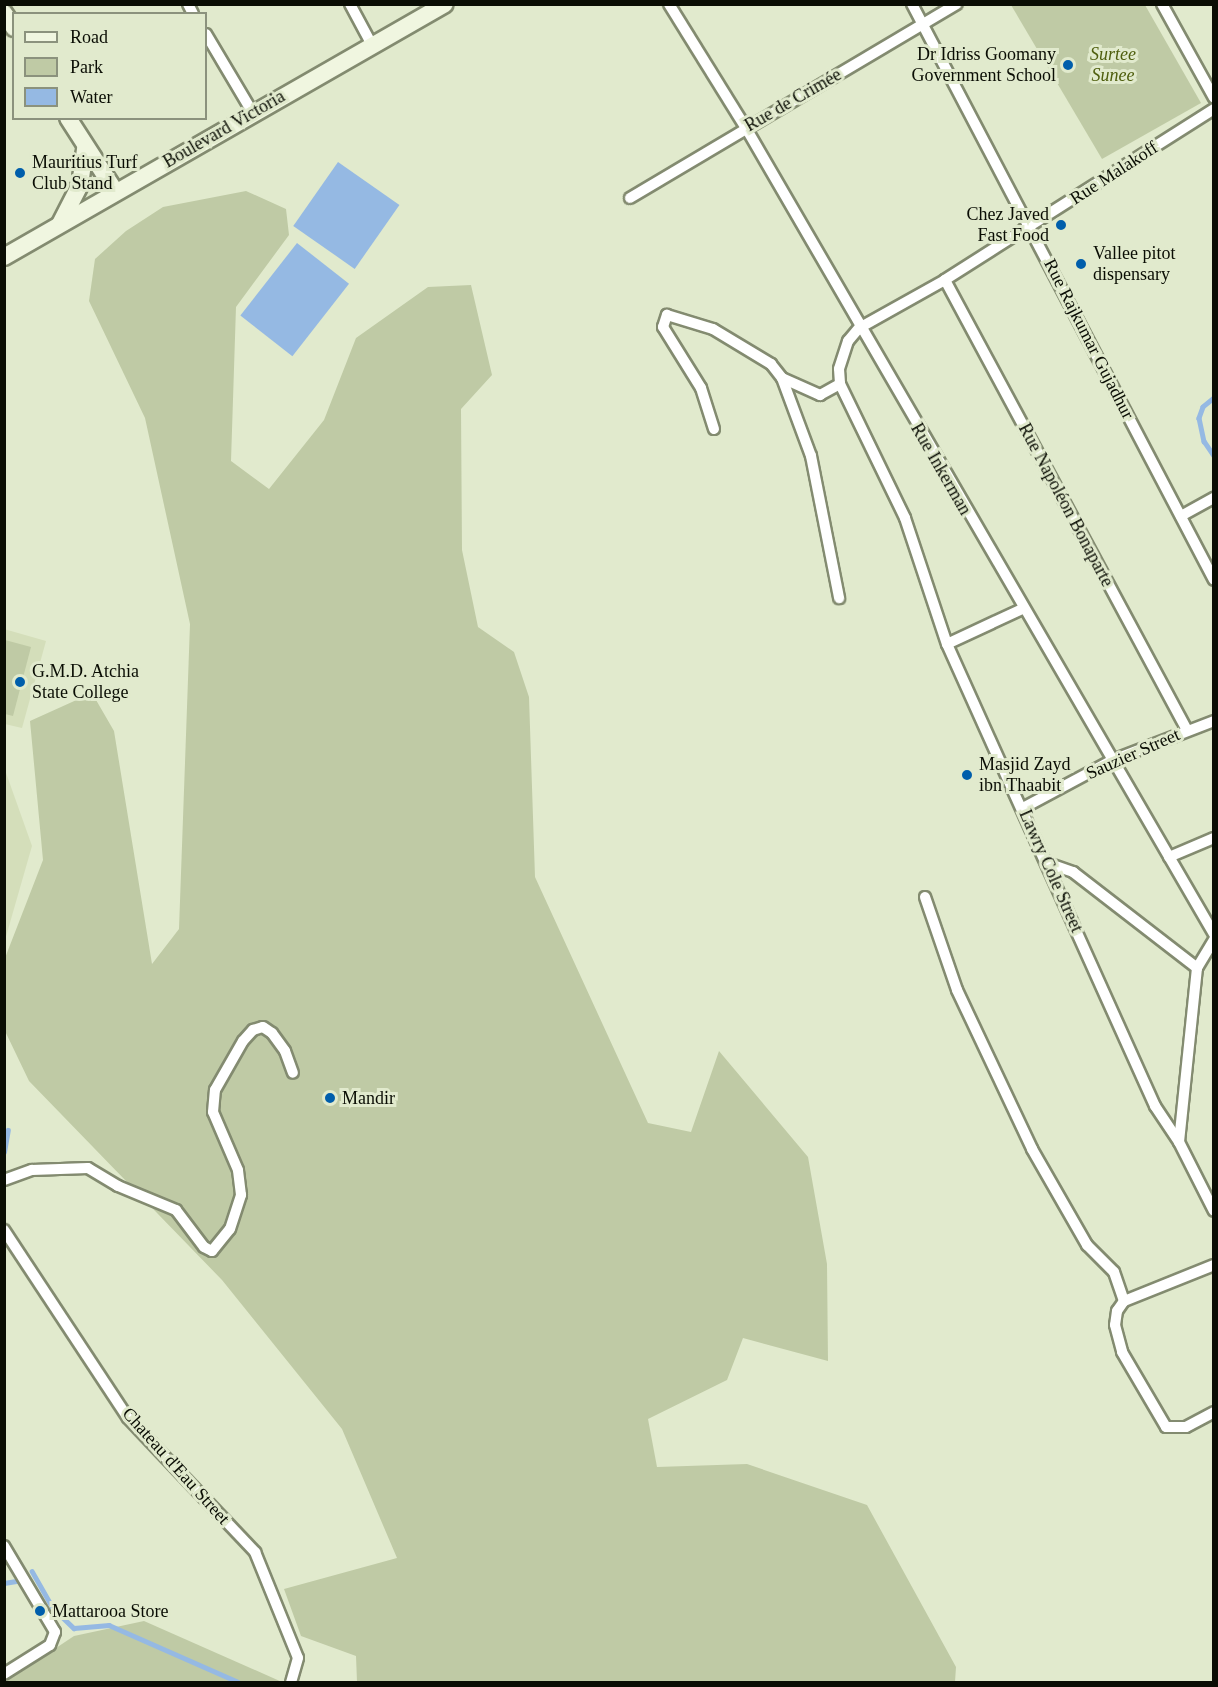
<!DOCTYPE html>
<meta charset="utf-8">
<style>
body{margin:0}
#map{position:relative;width:1218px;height:1687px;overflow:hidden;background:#e1eacd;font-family:"Times New Roman",serif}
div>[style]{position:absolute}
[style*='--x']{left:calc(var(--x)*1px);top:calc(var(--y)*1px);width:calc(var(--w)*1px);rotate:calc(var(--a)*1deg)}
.built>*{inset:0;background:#d4deba}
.green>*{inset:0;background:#bfcaa5}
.water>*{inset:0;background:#95b9e3;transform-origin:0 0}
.stream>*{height:4.5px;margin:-2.25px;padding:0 2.25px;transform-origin:2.25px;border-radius:2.25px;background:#95b9e3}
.roads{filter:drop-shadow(2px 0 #838b70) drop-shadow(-2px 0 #838b70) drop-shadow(0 2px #838b70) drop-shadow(0 -2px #838b70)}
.street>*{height:10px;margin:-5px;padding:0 5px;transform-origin:5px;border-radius:5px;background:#fff}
.secondary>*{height:16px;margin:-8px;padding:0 8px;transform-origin:8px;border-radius:8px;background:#f0f6e0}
.dots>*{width:16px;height:16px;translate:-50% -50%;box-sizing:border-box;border:3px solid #e1eacd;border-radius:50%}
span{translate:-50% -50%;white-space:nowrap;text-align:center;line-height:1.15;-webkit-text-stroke:6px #e1eacd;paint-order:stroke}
.poi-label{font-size:18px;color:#0a0d04}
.right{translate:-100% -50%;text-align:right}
.left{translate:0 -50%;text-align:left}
.park-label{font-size:18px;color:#4f5f0e;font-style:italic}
.street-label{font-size:18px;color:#0a0d04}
.frame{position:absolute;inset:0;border:6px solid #0a0d04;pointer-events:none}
.legend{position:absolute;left:12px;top:12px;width:195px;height:108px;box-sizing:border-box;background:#e1eacd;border:2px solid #8b927d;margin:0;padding:8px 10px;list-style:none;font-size:18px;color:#0a0d04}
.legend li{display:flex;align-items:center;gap:12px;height:30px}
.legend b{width:30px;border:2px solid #8b927d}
</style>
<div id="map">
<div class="built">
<div style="clip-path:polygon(4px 629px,46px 641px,22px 728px,5px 724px)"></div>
<div style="clip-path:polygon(5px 770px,32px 846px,5px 940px,4px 940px)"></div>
</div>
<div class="green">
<div style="clip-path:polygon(1011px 5px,1145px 5px,1201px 103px,1102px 159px)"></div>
<div style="clip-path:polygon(246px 191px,286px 209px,289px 235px,236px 307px,231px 461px,269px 489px,324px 420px,356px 338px,428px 287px,471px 285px,492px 375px,461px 409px,462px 550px,478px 627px,514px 652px,529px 697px,535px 877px,648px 1123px,691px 1132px,719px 1051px,808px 1157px,827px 1264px,828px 1361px,743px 1338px,727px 1380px,648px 1419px,657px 1467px,747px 1464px,867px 1505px,956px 1667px,955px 1682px,357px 1682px,356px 1656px,301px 1636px,284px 1589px,397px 1558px,342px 1429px,222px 1280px,29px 1081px,5px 1031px,5px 958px,43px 860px,30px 721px,92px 693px,114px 731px,152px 964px,179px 929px,190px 624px,145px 418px,89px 301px,95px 259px,126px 231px,163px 207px)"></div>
<div style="clip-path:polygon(5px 640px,31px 647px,13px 716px,5px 714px)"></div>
<div style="clip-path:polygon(144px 1621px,282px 1682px,5px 1682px,74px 1636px)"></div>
</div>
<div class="water">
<div style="left:338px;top:162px;width:75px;height:78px;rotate:35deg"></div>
<div style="left:297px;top:243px;width:66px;height:92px;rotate:38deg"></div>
</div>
<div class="stream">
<div style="--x:1214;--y:398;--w:14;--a:141"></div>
<div style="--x:1203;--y:407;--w:12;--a:110"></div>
<div style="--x:1199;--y:418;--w:24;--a:78"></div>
<div style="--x:1204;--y:441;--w:18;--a:56"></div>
<div style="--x:4;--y:1152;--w:22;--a:-80"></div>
<div style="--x:32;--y:1571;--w:43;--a:60.4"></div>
<div style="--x:53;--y:1608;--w:29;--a:44"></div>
<div style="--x:74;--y:1628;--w:35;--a:-5"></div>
<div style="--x:109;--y:1625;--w:141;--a:23.8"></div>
<div style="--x:4;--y:1583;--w:12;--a:-9"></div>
</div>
<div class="roads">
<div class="street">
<div style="--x:188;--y:4;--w:11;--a:63"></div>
<div style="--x:350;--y:4;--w:47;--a:61.8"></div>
<div style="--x:669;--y:4;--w:146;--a:58.2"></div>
<div style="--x:746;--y:128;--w:932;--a:59.86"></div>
<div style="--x:912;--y:4;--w:650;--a:62.33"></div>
<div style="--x:1162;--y:4;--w:107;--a:61"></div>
<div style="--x:206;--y:34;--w:92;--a:59.3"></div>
<div style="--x:1214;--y:109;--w:319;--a:147.6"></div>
<div style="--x:945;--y:280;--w:98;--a:150.8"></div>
<div style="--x:859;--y:328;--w:17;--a:130"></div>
<div style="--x:848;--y:341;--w:29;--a:108"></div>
<div style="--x:839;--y:369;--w:15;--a:86"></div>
<div style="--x:840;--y:384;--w:149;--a:64.1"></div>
<div style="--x:905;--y:518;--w:133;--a:71.6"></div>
<div style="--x:947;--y:644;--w:507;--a:65.76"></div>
<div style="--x:1155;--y:1106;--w:43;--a:56.3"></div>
<div style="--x:1179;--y:1142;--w:77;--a:63.1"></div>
<div style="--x:630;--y:198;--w:380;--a:-30.7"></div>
<div style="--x:945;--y:280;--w:511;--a:61.73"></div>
<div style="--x:782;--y:378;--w:42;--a:24.1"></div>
<div style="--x:820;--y:395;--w:23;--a:-29"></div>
<div style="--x:714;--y:429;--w:43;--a:-107.6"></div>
<div style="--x:701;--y:388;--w:72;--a:-121.9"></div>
<div style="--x:663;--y:327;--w:13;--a:-72"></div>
<div style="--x:667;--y:315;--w:48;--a:16.9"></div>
<div style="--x:713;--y:329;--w:68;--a:31.1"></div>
<div style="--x:771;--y:364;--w:18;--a:52"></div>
<div style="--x:782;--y:378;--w:83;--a:69.6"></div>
<div style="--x:811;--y:456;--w:145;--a:78.8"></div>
<div style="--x:1181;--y:516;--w:38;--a:-29"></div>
<div style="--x:947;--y:644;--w:83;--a:-25"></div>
<div style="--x:1023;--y:808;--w:102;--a:-28.1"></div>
<div style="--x:1113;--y:760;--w:108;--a:-21.1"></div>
<div style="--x:1169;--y:857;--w:49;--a:-22.9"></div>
<div style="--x:1047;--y:863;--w:28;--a:19"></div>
<div style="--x:1073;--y:872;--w:157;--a:37.7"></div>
<div style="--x:925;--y:897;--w:98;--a:71"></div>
<div style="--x:957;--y:990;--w:176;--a:64.7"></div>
<div style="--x:1032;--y:1149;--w:111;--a:60.2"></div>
<div style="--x:1087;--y:1245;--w:38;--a:45"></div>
<div style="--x:1114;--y:1272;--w:31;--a:71"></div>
<div style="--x:1179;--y:1142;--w:175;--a:-84.1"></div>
<div style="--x:1197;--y:968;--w:33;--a:-59"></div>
<div style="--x:4;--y:1180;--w:30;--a:-20"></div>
<div style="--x:32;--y:1170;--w:56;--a:-2"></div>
<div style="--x:88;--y:1168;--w:35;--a:31"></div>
<div style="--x:118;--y:1186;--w:63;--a:22.5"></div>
<div style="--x:176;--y:1210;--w:46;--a:52.9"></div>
<div style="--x:204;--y:1247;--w:9;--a:27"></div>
<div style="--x:212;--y:1251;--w:28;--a:-51"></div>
<div style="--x:230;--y:1229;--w:36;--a:-72"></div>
<div style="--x:241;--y:1195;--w:25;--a:-97"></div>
<div style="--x:238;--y:1170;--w:63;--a:-113.3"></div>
<div style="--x:213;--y:1112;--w:22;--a:-85"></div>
<div style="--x:215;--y:1090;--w:56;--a:-60.3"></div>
<div style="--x:243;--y:1041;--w:15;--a:-48"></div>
<div style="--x:253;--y:1030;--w:10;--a:-17"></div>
<div style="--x:263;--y:1027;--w:11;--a:34"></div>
<div style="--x:272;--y:1033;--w:22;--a:54"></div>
<div style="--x:285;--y:1051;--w:23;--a:70"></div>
<div style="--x:4;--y:1230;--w:225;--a:56.6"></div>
<div style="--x:128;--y:1418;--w:185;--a:46.5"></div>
<div style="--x:255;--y:1552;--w:114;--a:67.9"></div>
<div style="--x:298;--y:1658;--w:25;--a:106"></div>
<div style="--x:1214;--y:1265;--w:97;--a:158.2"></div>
<div style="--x:1124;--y:1301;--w:12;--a:125"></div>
<div style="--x:1117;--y:1311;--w:14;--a:98"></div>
<div style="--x:1115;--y:1325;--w:28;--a:75"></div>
<div style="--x:1122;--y:1352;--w:87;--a:59.6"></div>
<div style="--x:1166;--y:1427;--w:20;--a:0"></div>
<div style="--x:1186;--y:1427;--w:32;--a:-28"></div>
<div style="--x:4;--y:1546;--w:100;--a:59.3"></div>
<div style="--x:55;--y:1632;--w:14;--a:111"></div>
<div style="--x:50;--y:1645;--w:54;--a:147.8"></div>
</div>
<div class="secondary">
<div style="--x:4;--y:13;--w:18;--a:56"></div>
<div style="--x:68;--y:118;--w:87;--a:57.2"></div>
<div style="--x:60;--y:224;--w:44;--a:-62.9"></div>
<div style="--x:80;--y:185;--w:37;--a:-82"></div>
<div style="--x:4;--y:257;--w:508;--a:-29.84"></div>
</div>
</div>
<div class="dots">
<div style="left:1068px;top:65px;background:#005eab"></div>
<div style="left:20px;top:173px;background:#005eab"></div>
<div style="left:1061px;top:225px;background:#005eab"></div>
<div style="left:1081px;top:264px;background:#005eab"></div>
<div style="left:20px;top:682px;background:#005eab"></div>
<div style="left:967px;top:775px;background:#005eab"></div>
<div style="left:330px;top:1098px;background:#005eab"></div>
<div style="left:40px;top:1611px;background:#005eab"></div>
</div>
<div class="poi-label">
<span class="right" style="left:1056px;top:65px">Dr Idriss Goomany<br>Government School</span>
<span class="left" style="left:32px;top:173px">Mauritius Turf<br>Club Stand</span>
<span class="right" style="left:1049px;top:225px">Chez Javed<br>Fast Food</span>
<span class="left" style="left:1093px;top:264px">Vallee pitot<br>dispensary</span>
<span class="left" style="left:32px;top:682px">G.M.D. Atchia<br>State College</span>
<span class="left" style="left:979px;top:775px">Masjid Zayd<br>ibn Thaabit</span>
<span class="left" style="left:342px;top:1098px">Mandir</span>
<span class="left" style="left:52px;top:1611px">Mattarooa Store</span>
</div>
<div class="park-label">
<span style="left:1113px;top:65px">Surtee<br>Sunee</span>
</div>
<div class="street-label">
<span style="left:793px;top:100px;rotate:-30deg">Rue de Crimée</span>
<span style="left:224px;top:129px;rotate:-30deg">Boulevard Victoria</span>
<span style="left:1114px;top:173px;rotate:-33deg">Rue Malakoff</span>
<span style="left:1089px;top:339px;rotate:63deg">Rue Rajkumar Gujadhur</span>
<span style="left:941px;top:469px;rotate:60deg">Rue Inkerman</span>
<span style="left:1066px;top:505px;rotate:62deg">Rue Napoléon Bonaparte</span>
<span style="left:1133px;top:754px;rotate:-24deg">Sauzier Street</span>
<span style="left:1051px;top:871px;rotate:66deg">Lawry Cole Street</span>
<span style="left:176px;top:1466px;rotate:48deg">Chateau d'Eau Street</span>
</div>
<div class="frame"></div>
<ul class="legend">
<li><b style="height:8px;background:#f0f6e0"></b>Road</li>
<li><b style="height:16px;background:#bfcaa5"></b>Park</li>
<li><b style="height:16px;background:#95b9e3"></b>Water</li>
</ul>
</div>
